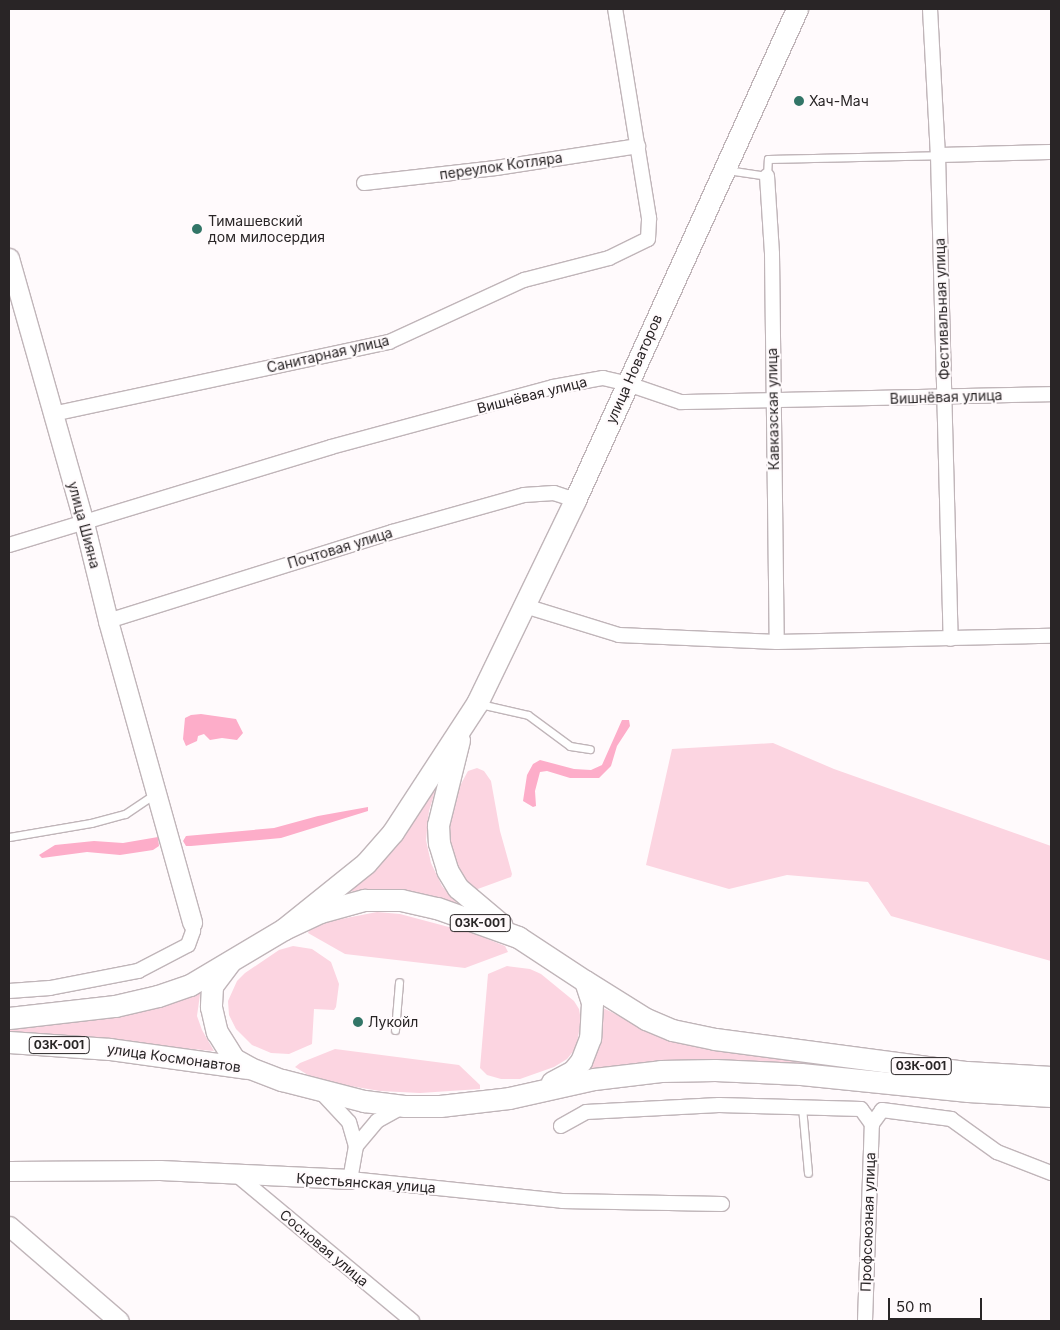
<!DOCTYPE html>
<meta charset="utf-8">
<style>
body{margin:0}
#map{position:relative;width:1060px;height:1330px;overflow:hidden;background:#fffafc;font-family:Inter,sans-serif}
div>[style]{position:absolute}
[style*='--x']{left:calc(var(--x)*1px);top:calc(var(--y)*1px);width:calc(var(--w)*1px);rotate:calc(var(--a)*1deg)}
.green>*{inset:0;background:#fcd5e1}
.water>*{inset:0;background:#fdadc9}
.roads{filter:drop-shadow(1px 0 #c0b5b9) drop-shadow(-1px 0 #c0b5b9) drop-shadow(0 1px #c0b5b9) drop-shadow(0 -1px #c0b5b9)}
.lane>*{height:7px;margin:-3.5px;padding:0 3.5px;transform-origin:3.5px;border-radius:3.5px;background:#fff}
.street>*{height:14px;margin:-7px;padding:0 7px;transform-origin:7px;border-radius:7px;background:#fff}
.secondary>*{height:19px;margin:-9.5px;padding:0 9.5px;transform-origin:9.5px;border-radius:9.5px;background:#fff}
.primary>*{height:21px;margin:-10.5px;padding:0 10.5px;transform-origin:10.5px;border-radius:10.5px;background:#fff}
.dots>*{width:14px;height:14px;translate:-50% -50%;box-sizing:border-box;border:2px solid #fffafc;border-radius:50%}
span{translate:-50% -50%;white-space:nowrap;text-align:center;line-height:1.15;-webkit-text-stroke:4px #fffafc;paint-order:stroke}
.shield-label span{padding:1px 4px;background:#fffafc;border:1px solid;border-radius:4px;-webkit-text-stroke-width:0}
.shield-label{font-size:12px;color:#292526;font-weight:700}
.poi-label{font-size:14px;color:#292526}
.left{translate:0 -50%;text-align:left}
.street-label{font-size:14px;color:#292526}
.frame{position:absolute;inset:0;border:10px solid #292526;pointer-events:none}
.scale{position:absolute;left:888px;top:1298px;width:94px;height:22px;box-sizing:border-box;border:2px solid #292526;border-top:0;padding-left:6px;font-size:15px;line-height:18px;white-space:nowrap;color:#292526;-webkit-text-stroke:4px #fffafc;paint-order:stroke}
</style>
<div id="map">
<div class="green">
<div style="clip-path:polygon(773px 743px,834px 769px,1051px 846px,1051px 961px,891px 916px,868px 882px,787px 875px,729px 889px,646px 865px,672px 749px)"></div>
<div style="clip-path:polygon(477px 768px,484px 771px,491px 781px,500px 831px,512px 874px,511px 877px,475px 890px,471px 889px,446px 849px,449px 806px,468px 771px)"></div>
<div style="clip-path:polygon(439px 779px,429px 811px,426px 840px,431px 863px,442px 886px,458px 904px,375px 889px,347px 892px,377px 869px,402px 839px)"></div>
<div style="clip-path:polygon(377px 912px,400px 914px,475px 934px,505px 946px,508px 952px,465px 968px,345px 954px,308px 933px,309px 930px,331px 921px)"></div>
<div style="clip-path:polygon(293px 946px,312px 949px,331px 962px,339px 984px,336px 1007px,334px 1010px,314px 1009px,312px 1044px,289px 1054px,271px 1053px,252px 1045px,236px 1029px,229px 1015px,228px 1001px,237px 981px,245px 973px,279px 950px)"></div>
<div style="clip-path:polygon(507px 966px,530px 969px,541px 974px,574px 1001px,579px 1009px,581px 1021px,576px 1048px,567px 1059px,554px 1067px,520px 1079px,501px 1079px,487px 1075px,480px 1068px,488px 974px)"></div>
<div style="clip-path:polygon(201px 987px,197px 1016px,202px 1030px,214px 1051px,9px 1032px,9px 1025px,85px 1020px,142px 1009px)"></div>
<div style="clip-path:polygon(599px 1006px,662px 1037px,725px 1051px,806px 1062px,1051px 1083px,582px 1072px)"></div>
<div style="clip-path:polygon(335px 1049px,459px 1065px,480px 1085px,480px 1089px,420px 1093px,380px 1091px,344px 1085px,308px 1075px,295px 1067px,300px 1063px)"></div>
</div>
<div class="water">
<div style="clip-path:polygon(201px 714px,236px 719px,243px 733px,237px 740px,222px 738px,210px 740px,204px 734px,198px 736px,197px 741px,186px 746px,183px 739px,185px 718px,191px 715px)"></div>
<div style="clip-path:polygon(622px 720px,629px 720px,630px 726px,617px 746px,611px 766px,599px 778px,570px 778px,547px 771px,540px 772px,535px 791px,536px 806px,533px 807px,523px 801px,527px 775px,533px 764px,540px 760px,574px 769px,591px 770px,602px 765px)"></div>
<div style="clip-path:polygon(368px 807px,368px 811px,281px 838px,191px 846px,186px 846px,183px 841px,186px 836px,274px 828px,318px 816px)"></div>
<div style="clip-path:polygon(158px 837px,159px 846px,153px 850px,120px 855px,87px 852px,42px 858px,39px 855px,55px 845px,94px 841px,123px 843px)"></div>
</div>
<div class="roads">
<div class="lane">
<div style="--x:727;--y:170;--w:40;--a:8.5"></div>
<div style="--x:767;--y:176;--w:17;--a:-87"></div>
<div style="--x:768;--y:159;--w:170;--a:-1.3"></div>
<div style="--x:480;--y:704;--w:49;--a:12.9"></div>
<div style="--x:528;--y:715;--w:52;--a:36.4"></div>
<div style="--x:570;--y:746;--w:20;--a:9"></div>
<div style="--x:9;--y:837;--w:83;--a:-9.7"></div>
<div style="--x:91;--y:823;--w:35;--a:-15"></div>
<div style="--x:125;--y:814;--w:36;--a:-34"></div>
<div style="--x:395;--y:1030;--w:48;--a:-85.2"></div>
<div style="--x:802;--y:1107;--w:66;--a:84.8"></div>
</div>
<div class="street">
<div style="--x:930;--y:9;--w:146;--a:86.9"></div>
<div style="--x:938;--y:155;--w:484;--a:88.5"></div>
<div style="--x:938;--y:155;--w:113;--a:-1.5"></div>
<div style="--x:767;--y:176;--w:78;--a:86.3"></div>
<div style="--x:772;--y:254;--w:388;--a:89.3"></div>
<div style="--x:364;--y:183;--w:133;--a:-6.5"></div>
<div style="--x:496;--y:168;--w:144;--a:-8.8"></div>
<div style="--x:53;--y:414;--w:344;--a:-12.1"></div>
<div style="--x:389;--y:342;--w:149;--a:-24.7"></div>
<div style="--x:524;--y:280;--w:88;--a:-14.5"></div>
<div style="--x:609;--y:258;--w:43;--a:-26"></div>
<div style="--x:648;--y:239;--w:21;--a:-87"></div>
<div style="--x:649;--y:218;--w:212;--a:-99.2"></div>
<div style="--x:9;--y:545;--w:337;--a:-16.9"></div>
<div style="--x:331;--y:447;--w:230;--a:-15.1"></div>
<div style="--x:553;--y:387;--w:51;--a:-10.2"></div>
<div style="--x:603;--y:378;--w:26;--a:13"></div>
<div style="--x:628;--y:384;--w:56;--a:18.8"></div>
<div style="--x:681;--y:402;--w:370;--a:-1.2"></div>
<div style="--x:525;--y:606;--w:98;--a:17.1"></div>
<div style="--x:619;--y:635;--w:158;--a:2.5"></div>
<div style="--x:777;--y:642;--w:274;--a:-1.3"></div>
<div style="--x:108;--y:621;--w:298;--a:-17.4"></div>
<div style="--x:392;--y:532;--w:137;--a:-15.7"></div>
<div style="--x:524;--y:495;--w:30;--a:-4"></div>
<div style="--x:554;--y:493;--w:22;--a:18"></div>
<div style="--x:9;--y:991;--w:41;--a:-4.2"></div>
<div style="--x:50;--y:988;--w:90;--a:-10.9"></div>
<div style="--x:138;--y:971;--w:56;--a:-27.5"></div>
<div style="--x:188;--y:945;--w:15;--a:-70"></div>
<div style="--x:193;--y:931;--w:9;--a:-96"></div>
<div style="--x:320;--y:1091;--w:42;--a:46.9"></div>
<div style="--x:349;--y:1122;--w:25;--a:74"></div>
<div style="--x:356;--y:1146;--w:34;--a:100"></div>
<div style="--x:350;--y:1179;--w:213;--a:5.9"></div>
<div style="--x:562;--y:1201;--w:160;--a:1.1"></div>
<div style="--x:561;--y:1126;--w:29;--a:-29"></div>
<div style="--x:586;--y:1112;--w:133;--a:-3"></div>
<div style="--x:719;--y:1105;--w:142;--a:1.6"></div>
<div style="--x:861;--y:1109;--w:19;--a:54"></div>
<div style="--x:356;--y:1146;--w:33;--a:-50"></div>
<div style="--x:377;--y:1121;--w:31;--a:-29"></div>
<div style="--x:237;--y:1175;--w:228;--a:39.8"></div>
<div style="--x:865;--y:1321;--w:197;--a:-88"></div>
<div style="--x:872;--y:1124;--w:17;--a:-54"></div>
<div style="--x:882;--y:1110;--w:70;--a:7.4"></div>
<div style="--x:951;--y:1119;--w:57;--a:35.7"></div>
<div style="--x:997;--y:1152;--w:58;--a:21.3"></div>
</div>
<div class="secondary">
<div style="--x:9;--y:258;--w:275;--a:74.2"></div>
<div style="--x:84;--y:523;--w:101;--a:76.2"></div>
<div style="--x:108;--y:621;--w:313;--a:74.4"></div>
<div style="--x:9;--y:1171;--w:151;--a:-0.4"></div>
<div style="--x:160;--y:1170;--w:190;--a:2.7"></div>
<div style="--x:9;--y:1226;--w:145;--a:40.8"></div>
</div>
<div class="primary">
<div style="--x:459;--y:740;--w:88;--a:103.9"></div>
<div style="--x:438;--y:825;--w:18;--a:87"></div>
<div style="--x:439;--y:843;--w:28;--a:73"></div>
<div style="--x:447;--y:870;--w:21;--a:59"></div>
<div style="--x:458;--y:888;--w:57;--a:40.1"></div>
<div style="--x:284;--y:929;--w:105;--a:-38.8"></div>
<div style="--x:366;--y:863;--w:41;--a:-48.9"></div>
<div style="--x:393;--y:832;--w:154;--a:-56.9"></div>
<div style="--x:477;--y:703;--w:225;--a:-64.2"></div>
<div style="--x:575;--y:500;--w:539;--a:-65.67"></div>
<div style="--x:230;--y:962;--w:30;--a:127"></div>
<div style="--x:212;--y:986;--w:21;--a:93"></div>
<div style="--x:211;--y:1007;--w:26;--a:77"></div>
<div style="--x:217;--y:1032;--w:32;--a:58"></div>
<div style="--x:234;--y:1059;--w:18;--a:29"></div>
<div style="--x:250;--y:1068;--w:34;--a:21"></div>
<div style="--x:282;--y:1080;--w:85;--a:14.4"></div>
<div style="--x:364;--y:1101;--w:40;--a:7.1"></div>
<div style="--x:404;--y:1106;--w:36;--a:0"></div>
<div style="--x:440;--y:1106;--w:69;--a:-6.6"></div>
<div style="--x:509;--y:1098;--w:87;--a:-12.6"></div>
<div style="--x:594;--y:1079;--w:67;--a:-6.8"></div>
<div style="--x:661;--y:1071;--w:54;--a:-1.1"></div>
<div style="--x:715;--y:1070;--w:86;--a:2.7"></div>
<div style="--x:801;--y:1074;--w:168;--a:5.8"></div>
<div style="--x:968;--y:1091;--w:83;--a:3.4"></div>
<div style="--x:585;--y:981;--w:72;--a:31.9"></div>
<div style="--x:646;--y:1019;--w:28;--a:23"></div>
<div style="--x:672;--y:1030;--w:44;--a:11.8"></div>
<div style="--x:715;--y:1039;--w:254;--a:7.5"></div>
<div style="--x:967;--y:1072;--w:84;--a:3.4"></div>
<div style="--x:9;--y:1018;--w:107;--a:-6.5"></div>
<div style="--x:115;--y:1006;--w:44;--a:-13.1"></div>
<div style="--x:158;--y:996;--w:34;--a:-19"></div>
<div style="--x:190;--y:985;--w:109;--a:-30.8"></div>
<div style="--x:284;--y:929;--w:40;--a:-25"></div>
<div style="--x:320;--y:912;--w:46;--a:-15.3"></div>
<div style="--x:364;--y:900;--w:37;--a:0"></div>
<div style="--x:401;--y:900;--w:37;--a:13"></div>
<div style="--x:437;--y:908;--w:86;--a:19.7"></div>
<div style="--x:518;--y:937;--w:80;--a:33.3"></div>
<div style="--x:585;--y:981;--w:23;--a:72"></div>
<div style="--x:592;--y:1003;--w:35;--a:93"></div>
<div style="--x:590;--y:1038;--w:25;--a:111"></div>
<div style="--x:581;--y:1061;--w:13;--a:129"></div>
<div style="--x:573;--y:1071;--w:24;--a:152"></div>
<div style="--x:9;--y:1042;--w:101;--a:4"></div>
<div style="--x:110;--y:1049;--w:138;--a:7.9"></div>
</div>
</div>
<div class="dots">
<div style="left:799px;top:101px;background:#327567"></div>
<div style="left:197px;top:229px;background:#327567"></div>
<div style="left:358px;top:1022px;background:#327567"></div>
</div>
<div class="shield-label">
<span style="left:480px;top:923px">03К-001</span>
<span style="left:59px;top:1045px">03К-001</span>
<span style="left:921px;top:1066px">03К-001</span>
</div>
<div class="poi-label">
<span class="left" style="left:809px;top:101px">Хач-Мач</span>
<span class="left" style="left:208px;top:229px">Тимашевский<br>дом милосердия</span>
<span class="left" style="left:368px;top:1022px">Лукойл</span>
</div>
<div class="street-label">
<span style="left:501px;top:166px;rotate:-8deg">переулок Котляра</span>
<span style="left:942px;top:309px;rotate:-92deg">Фестивальная улица</span>
<span style="left:328px;top:354px;rotate:-13deg">Санитарная улица</span>
<span style="left:634px;top:369px;rotate:-66deg">улица Новаторов</span>
<span style="left:532px;top:395px;rotate:-14deg">Вишнёвая улица</span>
<span style="left:946px;top:397px;rotate:-2deg">Вишнёвая улица</span>
<span style="left:773px;top:409px;rotate:-91deg">Кавказская улица</span>
<span style="left:84px;top:525px;rotate:75deg">улица Шияна</span>
<span style="left:340px;top:548px;rotate:-17deg">Почтовая улица</span>
<span style="left:174px;top:1058px;rotate:8deg">улица Космонавтов</span>
<span style="left:366px;top:1183px;rotate:4deg">Крестьянская улица</span>
<span style="left:868px;top:1222px;rotate:-88deg">Профсоюзная улица</span>
<span style="left:324px;top:1248px;rotate:40deg">Сосновая улица</span>
</div>
<div class="frame"></div>
<div class="scale">50 m</div>
</div>
